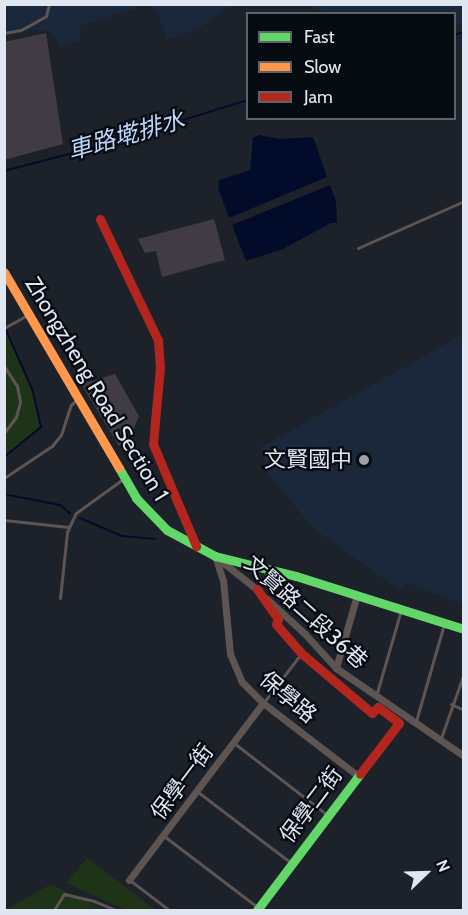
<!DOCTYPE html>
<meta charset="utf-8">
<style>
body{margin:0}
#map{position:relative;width:468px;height:915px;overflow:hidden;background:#1c212a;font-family:Cabin,"Noto Sans TC",sans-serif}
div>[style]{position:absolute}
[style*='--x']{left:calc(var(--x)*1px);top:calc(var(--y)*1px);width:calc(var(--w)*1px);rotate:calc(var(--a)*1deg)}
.built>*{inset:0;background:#1b273a}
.green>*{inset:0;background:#1e3318}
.water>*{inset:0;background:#030b2a}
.stream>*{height:2px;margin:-1px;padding:0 1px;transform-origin:1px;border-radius:1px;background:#030b2a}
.building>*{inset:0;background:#403b44}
.lane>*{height:3px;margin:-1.5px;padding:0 1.5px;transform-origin:1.5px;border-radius:1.5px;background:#5e5452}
.street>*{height:7px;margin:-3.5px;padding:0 3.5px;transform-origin:3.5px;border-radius:3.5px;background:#5e5452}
.fast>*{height:9px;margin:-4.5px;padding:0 4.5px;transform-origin:4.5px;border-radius:4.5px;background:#63d668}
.slow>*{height:9px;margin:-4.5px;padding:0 4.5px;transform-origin:4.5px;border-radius:4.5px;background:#ff974d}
.jam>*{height:9px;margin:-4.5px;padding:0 4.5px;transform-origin:4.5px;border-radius:4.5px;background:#b3261e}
.dots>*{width:16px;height:16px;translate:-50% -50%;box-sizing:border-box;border:3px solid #060a11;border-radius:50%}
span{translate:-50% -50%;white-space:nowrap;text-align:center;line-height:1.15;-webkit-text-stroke:4.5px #060a11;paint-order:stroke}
.street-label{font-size:22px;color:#e0e7f2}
.poi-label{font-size:22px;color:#e0e7f2}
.right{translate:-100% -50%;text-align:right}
.water-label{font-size:24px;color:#bcd6fc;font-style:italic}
.frame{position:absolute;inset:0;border:6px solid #e0e7f2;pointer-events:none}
.legend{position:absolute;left:246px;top:12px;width:210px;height:108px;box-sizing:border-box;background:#060a11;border:2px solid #5d626b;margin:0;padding:8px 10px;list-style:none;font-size:18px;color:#e0e7f2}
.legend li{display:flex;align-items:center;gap:12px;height:30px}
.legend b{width:30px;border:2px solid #5d626b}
.north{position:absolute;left:396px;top:843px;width:60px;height:60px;-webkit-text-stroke:4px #060a11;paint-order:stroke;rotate:67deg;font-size:16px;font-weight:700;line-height:24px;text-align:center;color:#e0e7f2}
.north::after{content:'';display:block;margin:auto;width:21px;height:27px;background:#e0e7f2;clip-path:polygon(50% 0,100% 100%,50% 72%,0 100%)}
</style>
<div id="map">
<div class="built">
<div style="clip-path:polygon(5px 5px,147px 5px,80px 26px,80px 42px,60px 46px,51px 31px,23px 30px,5px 35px)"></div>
<div style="clip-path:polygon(148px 5px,232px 5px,198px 29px,168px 40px,156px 10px)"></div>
<div style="clip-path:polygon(307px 5px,463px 5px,463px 23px,455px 26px,454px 14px,325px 13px)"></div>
<div style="clip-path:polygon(463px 334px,463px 605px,407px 583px,403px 590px,389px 583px,313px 528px,268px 474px,261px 447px)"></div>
</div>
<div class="green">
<div style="clip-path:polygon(4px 327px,32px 389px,41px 427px,5px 457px)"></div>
<div style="clip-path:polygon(87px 858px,156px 910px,126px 910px,66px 883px)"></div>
<div style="clip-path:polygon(51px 884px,105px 910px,5px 910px)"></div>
</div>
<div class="water">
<div style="clip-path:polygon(259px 135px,279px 139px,313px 137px,327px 177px,229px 218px,218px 188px,219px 180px,250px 170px,253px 138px)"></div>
<div style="clip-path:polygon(330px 185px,336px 201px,337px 223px,331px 223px,283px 249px,246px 261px,232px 225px)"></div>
</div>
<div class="stream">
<div style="--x:454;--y:35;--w:10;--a:-17"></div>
<div style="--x:4;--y:171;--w:98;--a:-14.7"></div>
<div style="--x:99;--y:146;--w:156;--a:-17.2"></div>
<div style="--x:4;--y:457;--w:48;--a:-39"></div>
<div style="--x:41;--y:427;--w:39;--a:-103"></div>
<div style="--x:32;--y:389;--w:67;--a:-113.9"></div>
<div style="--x:4;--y:494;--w:57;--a:11.1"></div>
<div style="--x:60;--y:505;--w:13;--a:39"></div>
<div style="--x:80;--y:518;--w:46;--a:23.2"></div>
<div style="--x:122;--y:536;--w:33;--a:5"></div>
</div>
<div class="building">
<div style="clip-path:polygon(46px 33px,63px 144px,4px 160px,4px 42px)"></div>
<div style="clip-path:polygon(214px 219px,225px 260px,162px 277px,156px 251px,145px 253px,138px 239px)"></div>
<div style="clip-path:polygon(115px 374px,139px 416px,129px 440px,119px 446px,81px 384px)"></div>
</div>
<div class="lane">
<div style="--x:4;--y:33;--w:17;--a:-10"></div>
<div style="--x:21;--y:30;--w:29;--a:-29"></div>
<div style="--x:46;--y:16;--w:12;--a:-76"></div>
<div style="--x:358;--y:248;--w:116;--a:-23.9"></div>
<div style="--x:4;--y:328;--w:25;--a:-29"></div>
<div style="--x:4;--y:366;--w:24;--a:57"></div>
<div style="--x:17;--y:386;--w:16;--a:79"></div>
<div style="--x:20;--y:402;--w:16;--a:105"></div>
<div style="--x:16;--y:417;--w:20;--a:127"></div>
<div style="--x:4;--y:478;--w:58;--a:-33.7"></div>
<div style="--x:52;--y:446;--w:14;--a:-51"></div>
<div style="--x:61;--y:435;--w:32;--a:-72"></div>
<div style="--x:71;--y:405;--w:8;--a:-45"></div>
<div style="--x:4;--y:520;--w:65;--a:6.1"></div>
<div style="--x:60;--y:598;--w:66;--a:-83.9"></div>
<div style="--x:67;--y:532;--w:21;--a:-65"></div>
<div style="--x:76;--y:513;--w:58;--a:-35.9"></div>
<div style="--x:376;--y:696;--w:90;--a:-73.8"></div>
<div style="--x:264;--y:702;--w:59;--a:-52.5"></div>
<div style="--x:451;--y:704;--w:14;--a:25"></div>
<div style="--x:416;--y:721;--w:101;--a:-73.9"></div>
<div style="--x:441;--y:738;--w:69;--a:-70.5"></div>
<div style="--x:234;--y:743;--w:118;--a:37.7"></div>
<div style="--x:198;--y:792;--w:116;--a:37.3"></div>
<div style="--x:164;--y:836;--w:116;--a:37.3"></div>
<div style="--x:131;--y:881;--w:48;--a:37.3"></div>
<div style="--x:54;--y:910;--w:19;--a:-58"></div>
<div style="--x:64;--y:894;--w:31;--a:13"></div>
<div style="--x:94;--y:901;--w:23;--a:23"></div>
</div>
<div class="street">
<div style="--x:215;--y:556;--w:25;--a:72"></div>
<div style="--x:223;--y:580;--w:74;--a:84.6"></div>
<div style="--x:230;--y:654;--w:30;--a:67"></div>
<div style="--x:242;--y:682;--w:30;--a:45"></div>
<div style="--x:263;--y:703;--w:118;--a:37.5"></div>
<div style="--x:216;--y:557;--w:55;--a:38.3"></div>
<div style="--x:267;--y:599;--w:52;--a:42.6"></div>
<div style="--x:305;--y:634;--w:46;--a:47.6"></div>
<div style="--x:336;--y:668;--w:155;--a:34.5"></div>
<div style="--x:336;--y:668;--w:76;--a:-74"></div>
<div style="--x:129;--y:880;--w:222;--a:-52.9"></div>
</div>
<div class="fast">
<div style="--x:119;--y:468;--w:34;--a:60"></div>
<div style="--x:136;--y:498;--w:45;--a:45.9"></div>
<div style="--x:167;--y:530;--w:55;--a:28.4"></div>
<div style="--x:215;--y:556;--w:83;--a:13.9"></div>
<div style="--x:296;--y:576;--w:176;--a:17.5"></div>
<div style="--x:257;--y:910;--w:171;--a:-52.9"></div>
</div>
<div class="slow">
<div style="--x:4;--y:272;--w:227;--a:59.6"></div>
</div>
<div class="jam">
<div style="--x:100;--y:219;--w:134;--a:64.4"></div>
<div style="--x:158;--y:340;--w:27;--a:86"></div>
<div style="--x:160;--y:367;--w:77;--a:95.2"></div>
<div style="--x:153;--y:444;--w:111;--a:67.1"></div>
<div style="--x:257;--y:589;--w:37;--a:55"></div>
<div style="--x:278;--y:619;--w:5;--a:112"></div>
<div style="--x:276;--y:624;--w:38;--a:49"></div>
<div style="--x:301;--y:653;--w:93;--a:40.2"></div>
<div style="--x:372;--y:713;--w:8;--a:-45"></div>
<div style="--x:378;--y:707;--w:26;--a:37"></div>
<div style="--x:399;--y:723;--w:64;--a:127.4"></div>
</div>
<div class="dots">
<div style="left:364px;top:460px;background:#9ba2ac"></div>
</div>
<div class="street-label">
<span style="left:97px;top:389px;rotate:59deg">Zhongzheng Road Section 1</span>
<span style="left:306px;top:612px;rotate:42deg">文賢路二段36巷</span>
<span style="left:288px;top:697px;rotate:40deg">保學路</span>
<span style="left:182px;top:782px;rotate:-53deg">保學一街</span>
<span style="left:311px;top:805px;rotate:-53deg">保學二街</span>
</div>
<div class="poi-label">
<span class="right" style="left:352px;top:460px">文賢國中</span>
</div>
<div class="water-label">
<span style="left:126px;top:135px;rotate:-16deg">車路墘排水</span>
</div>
<div class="frame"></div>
<ul class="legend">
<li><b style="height:8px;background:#63d668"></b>Fast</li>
<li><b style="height:8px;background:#ff974d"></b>Slow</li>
<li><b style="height:8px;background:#b3261e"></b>Jam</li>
</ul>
<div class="north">N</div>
</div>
